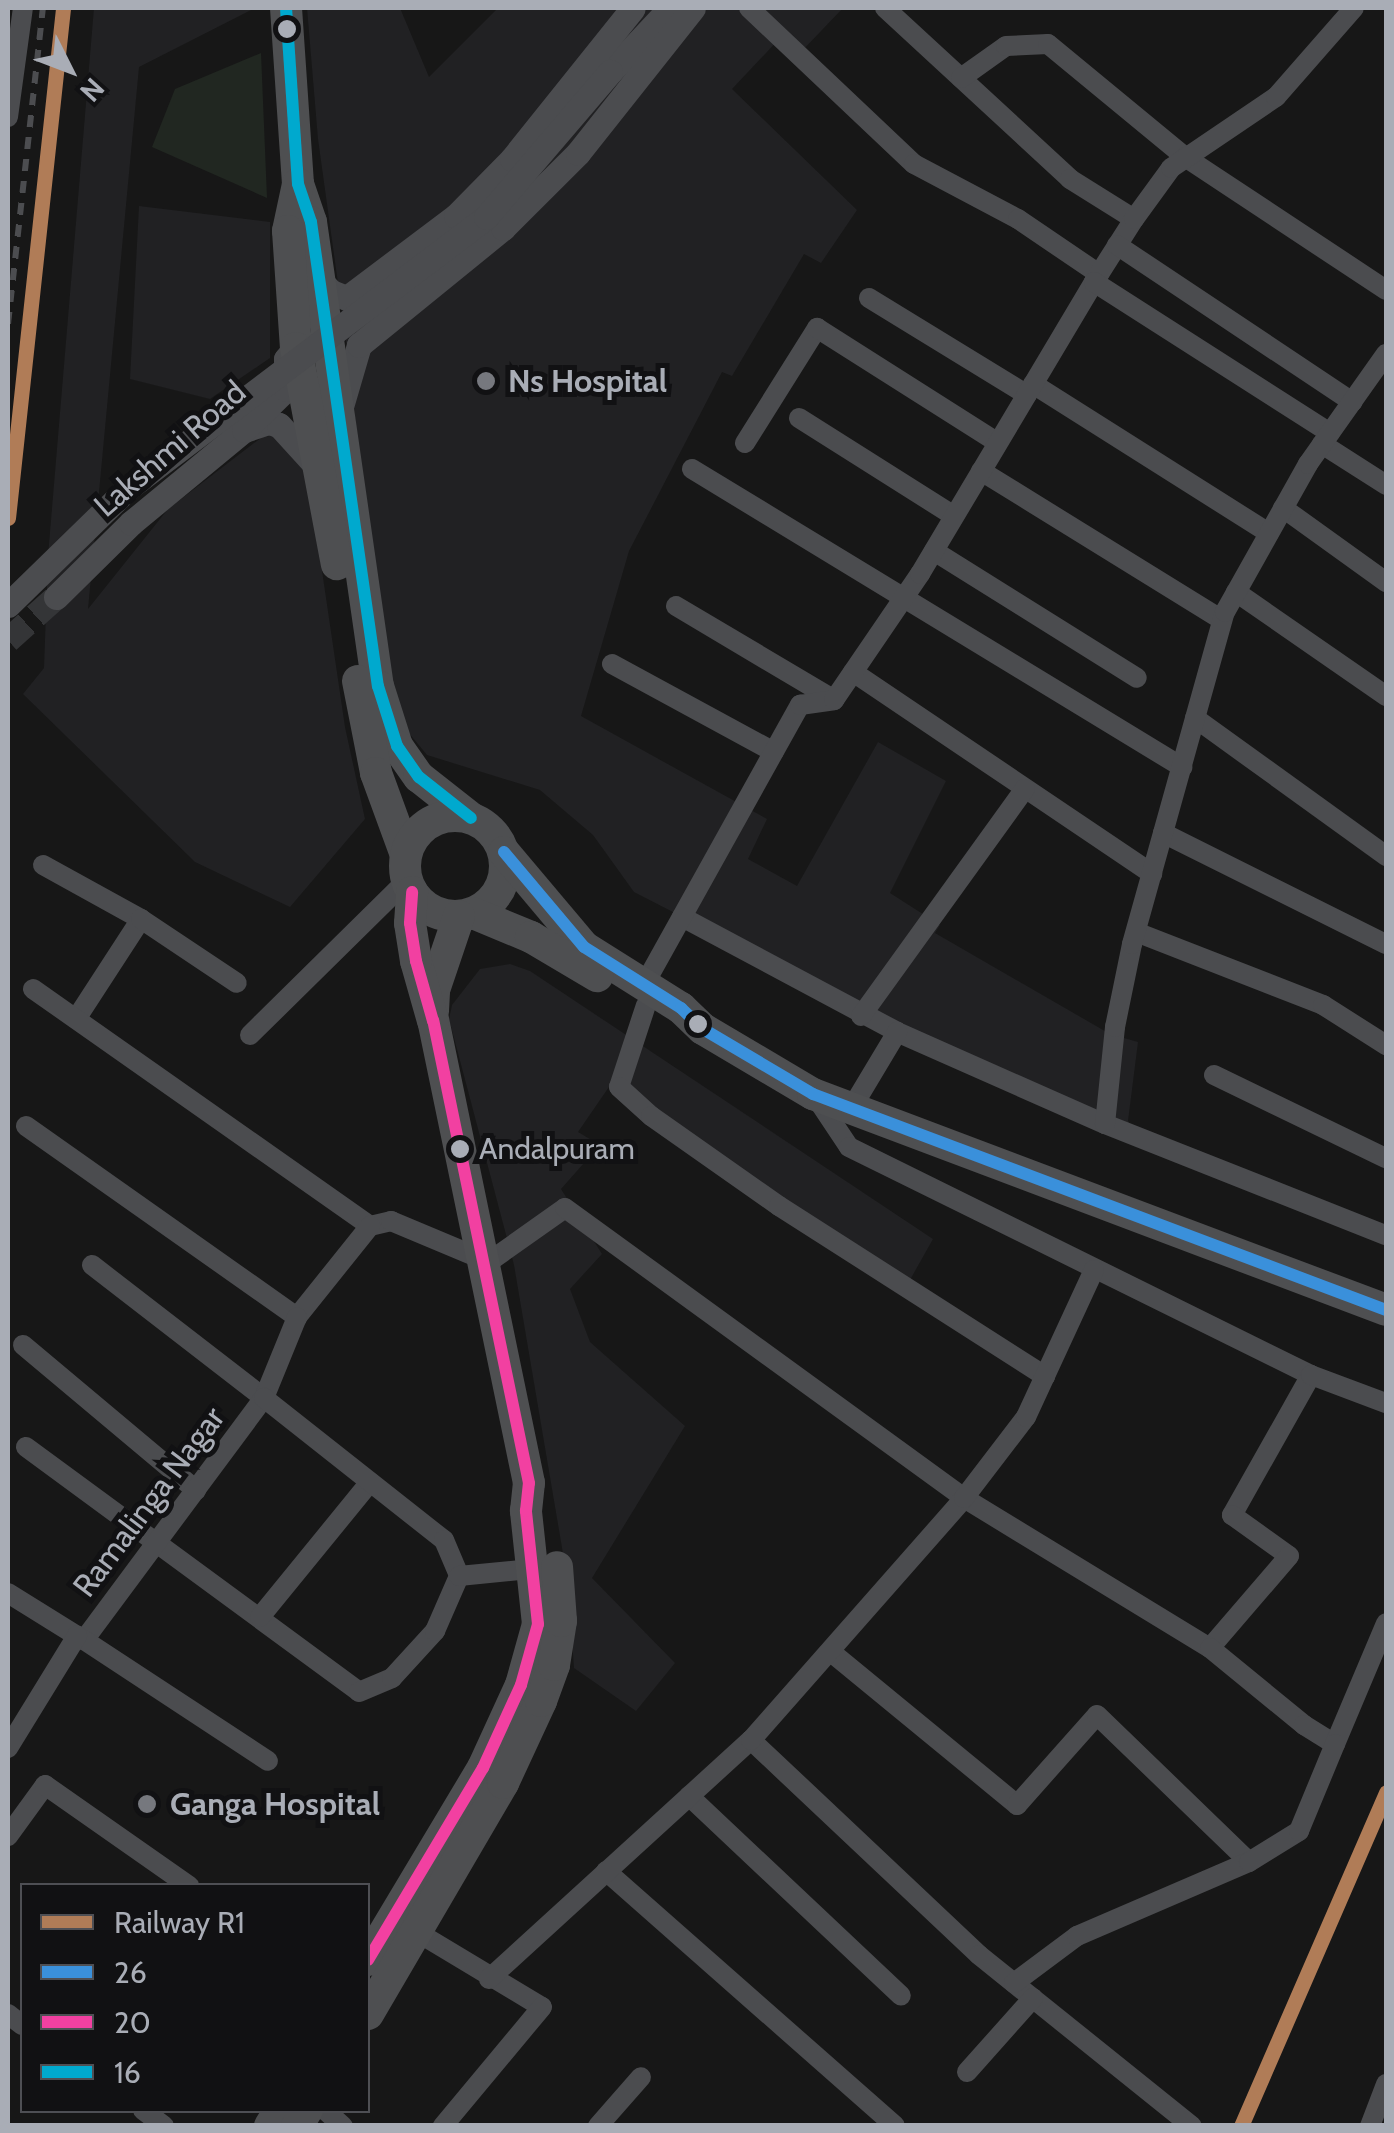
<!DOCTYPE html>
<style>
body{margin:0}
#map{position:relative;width:1394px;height:2133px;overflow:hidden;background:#171717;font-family:Cabin,sans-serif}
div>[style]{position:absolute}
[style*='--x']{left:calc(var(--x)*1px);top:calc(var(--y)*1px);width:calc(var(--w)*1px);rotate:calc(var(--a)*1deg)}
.built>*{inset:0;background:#212123}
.green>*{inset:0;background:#212721}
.tertiary-tunnel>*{height:25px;margin-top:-12.5px;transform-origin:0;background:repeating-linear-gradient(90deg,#343537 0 25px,transparent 0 37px)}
.minor>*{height:20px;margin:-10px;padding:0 10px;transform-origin:10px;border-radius:10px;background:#4b4c4f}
.tertiary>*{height:25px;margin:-12.5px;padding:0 12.5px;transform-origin:12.5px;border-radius:12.5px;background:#4b4c4f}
.primary>*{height:32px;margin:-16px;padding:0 16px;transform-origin:16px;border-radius:16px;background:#4e4f51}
.primary>.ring{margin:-16px;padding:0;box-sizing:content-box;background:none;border:32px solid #4e4f51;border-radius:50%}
.rail>*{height:6px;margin-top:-3px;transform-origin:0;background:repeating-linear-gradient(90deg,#4c4d50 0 12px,transparent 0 22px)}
.tertiary-bridge>*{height:25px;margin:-12.5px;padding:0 12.5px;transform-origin:12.5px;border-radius:12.5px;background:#4b4c4f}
.bus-1>*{height:12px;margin:-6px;padding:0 6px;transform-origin:6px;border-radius:6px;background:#3a90db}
.bus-2>*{height:12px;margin:-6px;padding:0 6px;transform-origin:6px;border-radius:6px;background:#f240a1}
.bus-3>*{height:12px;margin:-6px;padding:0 6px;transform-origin:6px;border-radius:6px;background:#00a9ce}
.rail-1>*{height:15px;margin:-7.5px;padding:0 7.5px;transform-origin:7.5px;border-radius:7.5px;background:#b07c57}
.dots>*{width:28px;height:28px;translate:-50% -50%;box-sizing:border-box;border:5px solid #111113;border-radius:50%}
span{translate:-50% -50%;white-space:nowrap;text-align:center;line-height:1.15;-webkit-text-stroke:10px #111113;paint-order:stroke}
.bus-label{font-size:30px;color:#a9adb6}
.left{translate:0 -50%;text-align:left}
.poi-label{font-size:32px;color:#a9adb6;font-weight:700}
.street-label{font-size:32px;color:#a9adb6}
.frame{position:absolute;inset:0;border:10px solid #a9adb6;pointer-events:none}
.legend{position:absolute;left:20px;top:1883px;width:350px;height:230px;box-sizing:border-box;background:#111113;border:2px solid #4e4f54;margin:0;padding:12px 18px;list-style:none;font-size:30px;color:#a9adb6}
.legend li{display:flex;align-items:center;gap:20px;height:50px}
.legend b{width:50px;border:2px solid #4e4f54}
.north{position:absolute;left:20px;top:20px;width:100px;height:100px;-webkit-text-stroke:8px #111113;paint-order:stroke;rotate:132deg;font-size:28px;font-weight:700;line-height:40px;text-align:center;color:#a9adb6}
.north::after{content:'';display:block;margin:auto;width:35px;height:45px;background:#a9adb6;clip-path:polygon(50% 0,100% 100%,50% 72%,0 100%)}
</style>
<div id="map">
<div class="built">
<div style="clip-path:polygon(94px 8px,255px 8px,139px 67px,88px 609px,168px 509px,262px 437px,283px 434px,306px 462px,345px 727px,365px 819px,290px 907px,195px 862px,23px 694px,44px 668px,48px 556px)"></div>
<div style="clip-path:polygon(307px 8px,400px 8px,429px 77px,498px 8px,843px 8px,800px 53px,781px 37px,732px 89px,857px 210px,821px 263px,804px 254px,732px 376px,722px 372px,629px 551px,581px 716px,767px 819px,748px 859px,797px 886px,878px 742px,946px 781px,890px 893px,940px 925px,935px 933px,1110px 1034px,1138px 1042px,1128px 1121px,1135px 1131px,965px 1062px,634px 892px,593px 835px,540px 790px,427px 755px,399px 721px,373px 589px,350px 370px,318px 139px)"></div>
<div style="clip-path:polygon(139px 206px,270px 222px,270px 358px,210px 399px,130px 379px)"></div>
<div style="clip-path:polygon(510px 964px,530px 971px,933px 1239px,906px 1287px,611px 1084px,578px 1132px,600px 1145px,561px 1189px,602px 1254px,570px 1289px,590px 1342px,685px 1426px,592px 1578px,675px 1663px,636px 1711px,574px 1668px,568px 1583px,514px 1265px,449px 1019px,452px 1005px,480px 969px)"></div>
</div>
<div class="green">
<div style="clip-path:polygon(261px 53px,267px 198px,152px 147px,175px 89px)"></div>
</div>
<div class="tertiary-tunnel">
<div style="--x:8;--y:640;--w:64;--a:-41.9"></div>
</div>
<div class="minor">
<div style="--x:749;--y:8;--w:227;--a:43.4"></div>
<div style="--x:914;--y:164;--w:118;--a:27.9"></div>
<div style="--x:1018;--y:219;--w:98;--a:34.2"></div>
<div style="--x:885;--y:8;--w:252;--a:42.7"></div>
<div style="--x:1070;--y:179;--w:75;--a:32"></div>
<div style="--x:1134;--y:219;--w:75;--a:122.4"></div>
<div style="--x:961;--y:78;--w:55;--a:-35.4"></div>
<div style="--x:1006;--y:46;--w:42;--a:-2.7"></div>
<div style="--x:1048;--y:44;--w:178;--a:39.5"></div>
<div style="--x:1185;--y:157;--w:241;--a:33.5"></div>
<div style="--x:8;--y:117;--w:110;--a:-82.2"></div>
<div style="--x:1134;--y:219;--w:63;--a:-54"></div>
<div style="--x:1171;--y:168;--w:127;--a:-34.1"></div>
<div style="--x:1276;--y:97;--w:118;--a:-48.8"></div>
<div style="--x:1117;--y:245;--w:283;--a:33.7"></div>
<div style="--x:869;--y:298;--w:185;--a:31.5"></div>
<div style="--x:1033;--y:384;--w:279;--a:32.3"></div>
<div style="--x:799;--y:418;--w:183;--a:32.3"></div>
<div style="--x:745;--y:443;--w:136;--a:-57.9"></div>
<div style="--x:817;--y:328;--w:214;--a:32.4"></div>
<div style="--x:1322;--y:444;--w:76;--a:32.6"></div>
<div style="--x:692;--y:469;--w:574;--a:31.31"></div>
<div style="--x:981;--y:471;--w:283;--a:31.7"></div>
<div style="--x:1283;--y:508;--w:127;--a:35.7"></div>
<div style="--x:934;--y:551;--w:239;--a:32"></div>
<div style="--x:1236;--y:592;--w:183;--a:34.7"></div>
<div style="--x:676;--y:606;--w:184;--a:30.7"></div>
<div style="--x:612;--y:664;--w:184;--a:28.5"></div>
<div style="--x:853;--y:672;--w:361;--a:34"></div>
<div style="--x:1195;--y:718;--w:236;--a:35.8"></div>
<div style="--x:1163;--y:833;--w:249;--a:26.5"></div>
<div style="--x:43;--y:865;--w:112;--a:28.9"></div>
<div style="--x:141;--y:919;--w:119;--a:123"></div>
<div style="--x:682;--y:917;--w:244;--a:28.1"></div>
<div style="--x:897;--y:1032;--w:227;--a:23.9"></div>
<div style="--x:1105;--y:1124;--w:302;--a:21.6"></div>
<div style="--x:141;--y:919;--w:115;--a:33.7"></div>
<div style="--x:1136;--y:932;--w:201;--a:21.3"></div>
<div style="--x:1323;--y:1005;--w:75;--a:32.4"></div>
<div style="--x:644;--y:985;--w:321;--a:-60.9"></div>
<div style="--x:800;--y:705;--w:34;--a:-8"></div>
<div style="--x:834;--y:700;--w:153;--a:-55.7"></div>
<div style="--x:920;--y:574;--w:340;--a:-59.2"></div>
<div style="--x:1094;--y:282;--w:280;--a:32.6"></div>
<div style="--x:33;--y:989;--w:412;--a:35.1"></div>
<div style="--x:370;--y:1226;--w:22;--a:-13"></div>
<div style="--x:391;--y:1221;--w:99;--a:22.7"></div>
<div style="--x:646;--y:1005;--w:86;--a:108.2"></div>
<div style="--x:619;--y:1087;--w:43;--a:42.2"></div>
<div style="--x:651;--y:1116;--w:156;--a:35.1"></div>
<div style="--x:779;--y:1206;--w:316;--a:32.6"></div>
<div style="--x:861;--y:1016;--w:280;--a:-54.2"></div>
<div style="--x:250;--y:1035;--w:221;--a:-44.6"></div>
<div style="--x:1214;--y:1075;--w:191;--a:25.8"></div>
<div style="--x:815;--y:1096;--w:61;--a:56.3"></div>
<div style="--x:849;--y:1147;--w:515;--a:26.27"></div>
<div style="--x:1311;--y:1375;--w:161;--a:119.4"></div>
<div style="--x:1232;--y:1515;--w:70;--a:35.7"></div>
<div style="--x:1289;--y:1556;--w:121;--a:130.7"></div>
<div style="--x:851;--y:1109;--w:90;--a:-59.1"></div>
<div style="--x:1105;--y:1124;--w:98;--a:-84.1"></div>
<div style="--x:1115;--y:1027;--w:85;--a:-78.4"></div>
<div style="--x:1132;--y:944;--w:345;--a:-74.4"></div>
<div style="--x:1225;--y:612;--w:170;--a:-60.7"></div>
<div style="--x:1308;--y:464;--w:135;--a:-54.7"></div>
<div style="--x:26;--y:1126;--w:332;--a:35.2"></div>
<div style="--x:297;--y:1317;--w:117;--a:-51.3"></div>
<div style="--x:92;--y:1265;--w:217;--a:37.7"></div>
<div style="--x:264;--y:1398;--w:87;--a:-67.8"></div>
<div style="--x:483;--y:1266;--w:100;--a:-35.3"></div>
<div style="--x:565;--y:1208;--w:493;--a:36"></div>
<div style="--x:964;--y:1498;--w:288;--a:31.4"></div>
<div style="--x:1210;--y:1648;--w:122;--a:39.3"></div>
<div style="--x:1304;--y:1725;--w:36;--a:32"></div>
<div style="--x:1335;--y:1744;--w:131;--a:-67.1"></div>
<div style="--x:23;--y:1345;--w:226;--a:40"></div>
<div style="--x:1311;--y:1375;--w:80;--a:20.5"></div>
<div style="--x:26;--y:1447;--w:413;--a:36.3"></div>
<div style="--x:359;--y:1692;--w:36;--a:-23"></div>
<div style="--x:392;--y:1678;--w:64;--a:-47.5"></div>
<div style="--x:435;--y:1631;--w:60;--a:-66.4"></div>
<div style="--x:8;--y:1593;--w:81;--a:31.9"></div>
<div style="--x:260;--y:1617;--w:174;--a:-50.8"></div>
<div style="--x:77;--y:1636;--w:8;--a:30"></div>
<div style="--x:84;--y:1640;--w:302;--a:-53.4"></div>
<div style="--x:264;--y:1398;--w:229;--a:38.3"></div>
<div style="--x:444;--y:1540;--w:39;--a:67"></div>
<div style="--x:459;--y:1576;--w:81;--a:-5.6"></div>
<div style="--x:84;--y:1640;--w:220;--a:33.3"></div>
<div style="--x:831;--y:1652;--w:241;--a:39.4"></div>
<div style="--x:1017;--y:1805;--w:120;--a:-48.4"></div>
<div style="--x:1097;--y:1715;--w:211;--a:44"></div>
<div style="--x:751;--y:1740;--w:313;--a:43.3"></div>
<div style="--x:979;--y:1955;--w:273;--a:38.8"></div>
<div style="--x:8;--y:1748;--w:132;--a:-58.4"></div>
<div style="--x:689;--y:1796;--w:291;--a:43.3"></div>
<div style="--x:8;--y:1836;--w:63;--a:-54"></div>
<div style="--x:45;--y:1785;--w:176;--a:35"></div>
<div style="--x:606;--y:1871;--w:385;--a:41.4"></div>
<div style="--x:407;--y:1926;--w:157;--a:31"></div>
<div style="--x:542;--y:2007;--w:155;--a:129.8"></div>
<div style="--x:489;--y:1979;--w:355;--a:-42.4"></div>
<div style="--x:751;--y:1740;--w:322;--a:-48.6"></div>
<div style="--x:964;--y:1498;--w:102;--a:-52.6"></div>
<div style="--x:1026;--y:1417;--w:162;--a:-65.2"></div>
<div style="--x:1014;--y:1983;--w:79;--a:-36.7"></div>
<div style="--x:1077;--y:1936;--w:187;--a:-23.3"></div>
<div style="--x:1249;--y:1862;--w:59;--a:-31.8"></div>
<div style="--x:1299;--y:1831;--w:94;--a:-67.5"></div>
<div style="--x:8;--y:2014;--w:18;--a:38"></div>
<div style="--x:967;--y:2072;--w:99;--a:-48.3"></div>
<div style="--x:143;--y:2110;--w:26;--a:37"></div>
<div style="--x:325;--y:2110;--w:24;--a:42"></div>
<div style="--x:598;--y:2126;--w:65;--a:-48.7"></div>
<div style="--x:1370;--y:2126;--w:45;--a:-69.1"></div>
</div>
<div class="tertiary">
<div style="--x:610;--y:72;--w:88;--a:-46.8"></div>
<div style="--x:316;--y:276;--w:22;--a:47"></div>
<div style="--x:331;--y:292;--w:17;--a:21"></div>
<div style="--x:347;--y:298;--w:136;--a:-37"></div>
<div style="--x:456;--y:216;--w:80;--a:-45.5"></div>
<div style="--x:512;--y:159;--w:193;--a:-51.3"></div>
<div style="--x:340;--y:410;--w:68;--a:-73.7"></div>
<div style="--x:359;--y:345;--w:186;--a:-39.1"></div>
<div style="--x:503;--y:228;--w:106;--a:-45"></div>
<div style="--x:578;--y:153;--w:185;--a:-51.6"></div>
<div style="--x:244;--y:430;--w:26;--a:-18"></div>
<div style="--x:269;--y:422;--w:10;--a:17"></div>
<div style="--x:279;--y:425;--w:58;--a:47.8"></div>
<div style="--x:56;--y:597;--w:105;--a:-44.6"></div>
<div style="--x:131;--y:523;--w:146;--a:-39.5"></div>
<div style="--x:244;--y:430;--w:59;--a:-44.3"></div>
<div style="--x:286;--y:389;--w:30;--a:-90"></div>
<div style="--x:286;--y:359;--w:6;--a:-51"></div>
</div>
<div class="primary">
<div style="--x:286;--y:8;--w:176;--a:86.1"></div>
<div style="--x:298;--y:184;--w:40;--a:71.1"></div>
<div style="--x:311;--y:222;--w:469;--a:81.8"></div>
<div style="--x:378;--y:686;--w:63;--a:72.4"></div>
<div style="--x:397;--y:746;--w:38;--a:55"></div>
<div style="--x:419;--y:777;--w:66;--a:38.3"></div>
<div style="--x:298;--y:184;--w:48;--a:102"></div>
<div style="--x:288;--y:231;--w:117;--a:86.1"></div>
<div style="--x:296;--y:348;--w:220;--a:79.3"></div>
<div style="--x:358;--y:681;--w:94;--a:78.9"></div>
<div style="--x:376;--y:773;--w:87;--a:69.9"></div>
<div class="ring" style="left:405px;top:816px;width:68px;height:68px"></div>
<div style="--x:504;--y:852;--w:124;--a:49.9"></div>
<div style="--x:584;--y:947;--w:115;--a:32.2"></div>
<div style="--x:681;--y:1008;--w:30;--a:44"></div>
<div style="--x:703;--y:1029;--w:128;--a:30.6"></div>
<div style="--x:813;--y:1094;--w:612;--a:20.65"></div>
<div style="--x:473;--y:913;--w:63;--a:22.5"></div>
<div style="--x:531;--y:937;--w:77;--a:30.6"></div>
<div style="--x:433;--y:1011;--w:21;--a:-87"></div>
<div style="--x:434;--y:990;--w:78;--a:-71.3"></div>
<div style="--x:368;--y:1960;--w:224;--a:-59.1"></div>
<div style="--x:483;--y:1768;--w:91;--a:-65.4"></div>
<div style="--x:521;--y:1685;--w:63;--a:-74.4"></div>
<div style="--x:538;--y:1624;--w:114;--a:-96.1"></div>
<div style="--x:526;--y:1511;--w:28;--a:-84"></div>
<div style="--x:529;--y:1483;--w:472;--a:-101.7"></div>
<div style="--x:433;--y:1021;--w:62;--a:-105.8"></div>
<div style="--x:416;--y:961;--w:38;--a:-99"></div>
<div style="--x:410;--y:923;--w:31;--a:-86"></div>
<div style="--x:368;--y:2014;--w:268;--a:-59.7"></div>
<div style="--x:503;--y:1783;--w:90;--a:-65.1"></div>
<div style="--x:541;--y:1701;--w:38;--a:-70"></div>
<div style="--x:554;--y:1665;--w:45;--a:-81"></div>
<div style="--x:561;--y:1621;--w:54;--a:-94.2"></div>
<div style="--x:270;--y:2126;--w:19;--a:-58"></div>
<div style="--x:297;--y:2126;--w:19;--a:-58"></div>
</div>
<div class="rail">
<div style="--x:8;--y:324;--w:318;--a:-83.7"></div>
<div style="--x:8;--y:518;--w:513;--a:-83.84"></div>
</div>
<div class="tertiary-bridge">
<div style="--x:8;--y:605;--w:168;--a:-44.3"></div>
<div style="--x:128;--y:488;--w:449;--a:-37.1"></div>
<div style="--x:486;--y:217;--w:191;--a:-49.5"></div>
</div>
<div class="bus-1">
<div style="--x:504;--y:852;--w:124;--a:49.9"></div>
<div style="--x:584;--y:947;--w:115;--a:32.2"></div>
<div style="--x:681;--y:1008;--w:30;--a:44"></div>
<div style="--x:703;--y:1029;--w:128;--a:30.6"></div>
<div style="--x:813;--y:1094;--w:612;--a:20.65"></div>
</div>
<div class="bus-2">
<div style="--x:368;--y:1960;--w:224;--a:-59.1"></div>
<div style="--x:483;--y:1768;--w:91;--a:-65.4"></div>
<div style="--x:521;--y:1685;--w:63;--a:-74.4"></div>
<div style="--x:538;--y:1624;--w:114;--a:-96.1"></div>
<div style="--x:526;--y:1511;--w:28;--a:-84"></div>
<div style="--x:529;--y:1483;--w:472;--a:-101.7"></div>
<div style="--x:433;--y:1021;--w:62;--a:-105.8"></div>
<div style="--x:416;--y:961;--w:38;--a:-99"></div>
<div style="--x:410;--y:923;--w:31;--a:-86"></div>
</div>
<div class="bus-3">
<div style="--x:286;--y:8;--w:176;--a:86.1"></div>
<div style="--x:298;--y:184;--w:40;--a:71.1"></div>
<div style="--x:311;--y:222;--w:469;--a:81.8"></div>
<div style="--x:378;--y:686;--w:63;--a:72.4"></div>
<div style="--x:397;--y:746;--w:38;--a:55"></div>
<div style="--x:419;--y:777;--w:66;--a:38.3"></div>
</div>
<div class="rail-1">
<div style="--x:8;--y:518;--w:513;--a:-83.84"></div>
<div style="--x:1241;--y:2126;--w:364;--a:-66.5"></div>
</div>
<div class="dots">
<div style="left:287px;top:29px;background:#a9adb6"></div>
<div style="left:486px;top:381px;background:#76787e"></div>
<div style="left:698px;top:1024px;background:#a9adb6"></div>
<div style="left:460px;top:1149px;background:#a9adb6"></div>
<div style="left:147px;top:1804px;background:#76787e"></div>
</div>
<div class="bus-label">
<span class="left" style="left:479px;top:1149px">Andalpuram</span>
</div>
<div class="poi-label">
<span class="left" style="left:508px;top:381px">Ns Hospital</span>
<span class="left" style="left:170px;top:1804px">Ganga Hospital</span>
</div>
<div class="street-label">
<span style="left:170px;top:449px;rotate:-41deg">Lakshmi Road</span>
<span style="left:149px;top:1502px;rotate:-53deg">Ramalinga Nagar</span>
</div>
<div class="frame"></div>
<ul class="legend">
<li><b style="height:12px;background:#b07c57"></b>Railway R1</li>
<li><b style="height:12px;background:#3a90db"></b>26</li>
<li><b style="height:12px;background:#f240a1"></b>20</li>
<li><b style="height:12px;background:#00a9ce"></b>16</li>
</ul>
<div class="north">N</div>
</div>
